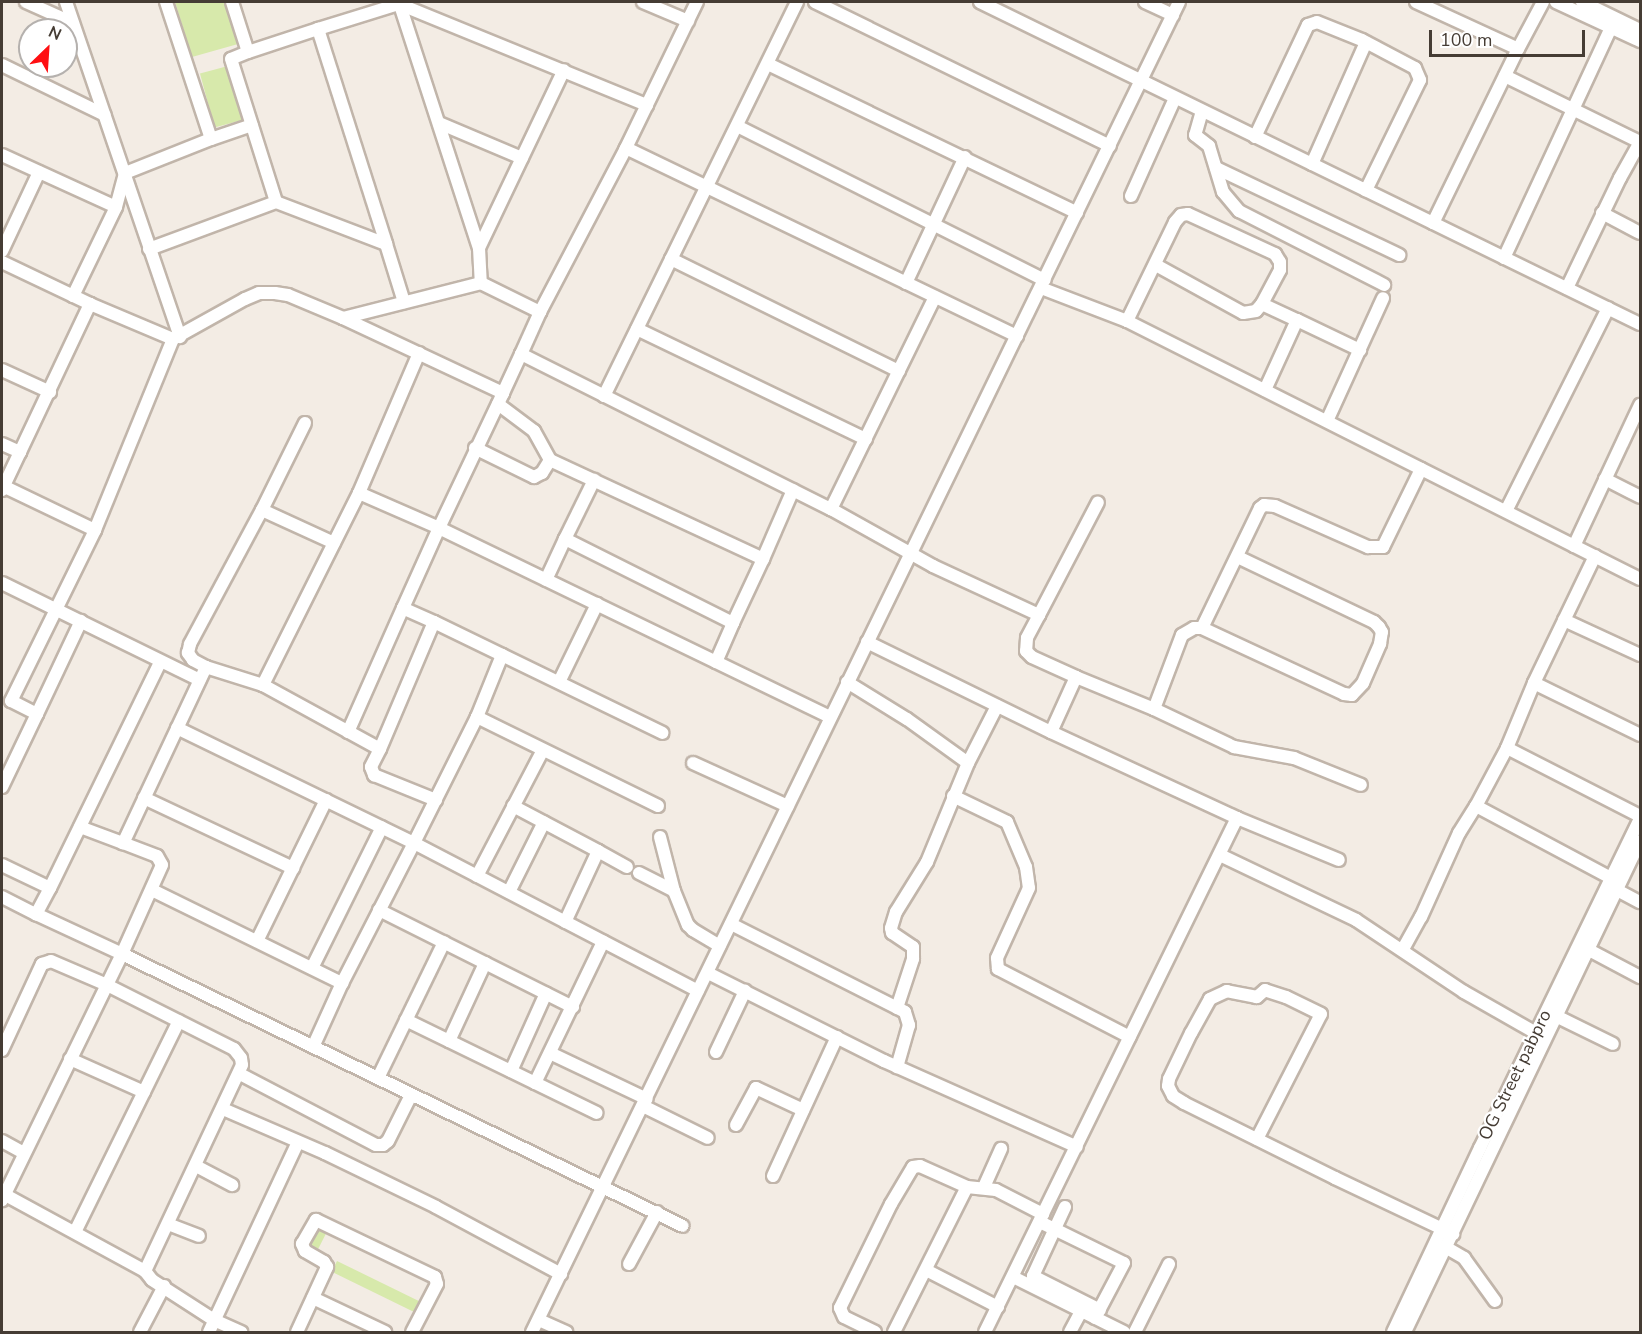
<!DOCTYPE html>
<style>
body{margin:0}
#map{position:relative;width:1642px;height:1334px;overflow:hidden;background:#f3ece4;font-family:"Nunito Sans",sans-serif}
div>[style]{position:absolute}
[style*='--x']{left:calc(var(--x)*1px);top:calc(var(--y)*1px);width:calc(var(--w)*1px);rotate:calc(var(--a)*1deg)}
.green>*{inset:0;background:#d7e9ab;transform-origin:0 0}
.roads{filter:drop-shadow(2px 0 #c1b5aa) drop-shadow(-2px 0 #c1b5aa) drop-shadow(0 2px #c1b5aa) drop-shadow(0 -2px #c1b5aa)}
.minor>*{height:12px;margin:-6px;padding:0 6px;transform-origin:6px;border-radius:6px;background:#fff}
span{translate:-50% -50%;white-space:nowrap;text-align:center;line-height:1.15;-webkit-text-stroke:4.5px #fff;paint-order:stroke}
.street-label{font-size:18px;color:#453c34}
.frame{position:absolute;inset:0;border:3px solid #453c34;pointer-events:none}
.north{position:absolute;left:18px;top:18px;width:60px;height:60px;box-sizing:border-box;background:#fff;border:2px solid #b5b1ae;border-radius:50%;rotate:25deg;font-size:16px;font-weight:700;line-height:24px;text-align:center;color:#453c34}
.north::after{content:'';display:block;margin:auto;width:21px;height:27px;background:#ff0f12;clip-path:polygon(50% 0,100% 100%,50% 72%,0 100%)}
.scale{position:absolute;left:1429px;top:30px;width:156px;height:27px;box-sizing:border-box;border:3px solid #453c34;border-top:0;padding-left:8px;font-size:18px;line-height:21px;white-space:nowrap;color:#453c34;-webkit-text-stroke:4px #fff;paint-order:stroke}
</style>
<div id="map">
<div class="green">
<div style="clip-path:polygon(175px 2px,225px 2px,238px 44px,192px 57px)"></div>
<div style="left:228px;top:66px;width:56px;height:29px;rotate:75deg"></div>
<div style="left:319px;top:1223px;width:11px;height:24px;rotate:27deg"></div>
<div style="left:337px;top:1261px;width:91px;height:12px;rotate:26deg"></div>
</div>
<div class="roads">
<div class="minor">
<div style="--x:26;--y:2;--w:51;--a:24.1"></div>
<div style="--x:66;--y:2;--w:354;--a:71.2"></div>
<div style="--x:166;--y:2;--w:144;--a:71.8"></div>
<div style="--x:211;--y:139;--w:43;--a:-18.9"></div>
<div style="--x:232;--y:2;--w:52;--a:72.3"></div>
<div style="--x:248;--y:52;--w:18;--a:158"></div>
<div style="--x:231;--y:59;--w:150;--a:72.5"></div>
<div style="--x:276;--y:202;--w:118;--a:20.9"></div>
<div style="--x:386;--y:244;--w:61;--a:72.8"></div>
<div style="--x:399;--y:2;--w:259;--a:72"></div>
<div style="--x:479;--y:248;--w:35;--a:87"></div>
<div style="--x:643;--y:2;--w:49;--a:22.9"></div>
<div style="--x:815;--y:2;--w:328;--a:26"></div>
<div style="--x:980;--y:2;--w:734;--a:26.01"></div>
<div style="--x:1145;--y:2;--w:31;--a:25"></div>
<div style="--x:1416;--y:2;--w:112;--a:24.7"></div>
<div style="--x:1518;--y:49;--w:53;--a:-62"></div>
<div style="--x:1556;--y:2;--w:93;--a:24.9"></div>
<div style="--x:1582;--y:2;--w:64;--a:25.8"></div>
<div style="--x:318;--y:29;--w:85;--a:-17.2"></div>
<div style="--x:399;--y:4;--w:268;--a:22.2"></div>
<div style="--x:248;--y:52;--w:74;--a:-18.2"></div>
<div style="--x:318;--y:29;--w:225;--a:72.4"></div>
<div style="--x:768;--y:64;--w:343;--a:25.7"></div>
<div style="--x:2;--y:65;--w:114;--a:25.9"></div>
<div style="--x:1505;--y:76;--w:150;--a:26.1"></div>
<div style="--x:1202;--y:111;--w:25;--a:106"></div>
<div style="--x:1195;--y:135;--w:18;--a:38"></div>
<div style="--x:1209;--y:146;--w:48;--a:73.1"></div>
<div style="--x:1223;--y:192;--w:25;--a:50"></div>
<div style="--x:1239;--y:211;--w:163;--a:27"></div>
<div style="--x:439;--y:123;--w:90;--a:22.9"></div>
<div style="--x:737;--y:126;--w:344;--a:26.6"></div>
<div style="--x:1255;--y:137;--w:124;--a:-64.7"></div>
<div style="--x:1308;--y:25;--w:9;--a:-18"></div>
<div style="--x:1317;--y:22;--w:48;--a:21.8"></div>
<div style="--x:1362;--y:40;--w:60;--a:27.8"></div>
<div style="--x:1415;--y:68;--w:13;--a:67"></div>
<div style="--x:1420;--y:80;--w:123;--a:116.1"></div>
<div style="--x:626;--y:148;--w:434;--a:25.7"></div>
<div style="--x:2;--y:155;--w:125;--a:24.5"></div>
<div style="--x:1312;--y:164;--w:133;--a:-66.1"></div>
<div style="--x:1216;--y:168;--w:203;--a:25.4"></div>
<div style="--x:1131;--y:196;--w:107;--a:-65.8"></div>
<div style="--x:1602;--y:213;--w:43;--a:27.8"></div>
<div style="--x:1433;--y:223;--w:194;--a:-64"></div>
<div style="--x:479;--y:248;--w:197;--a:-64.5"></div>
<div style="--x:149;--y:249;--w:135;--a:-20.3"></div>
<div style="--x:2;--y:251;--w:87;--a:-64.9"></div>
<div style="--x:1504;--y:258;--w:255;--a:-65.1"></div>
<div style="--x:671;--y:259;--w:254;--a:26.2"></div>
<div style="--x:2;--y:262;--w:98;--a:25.5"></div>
<div style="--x:90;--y:304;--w:90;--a:22.9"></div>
<div style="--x:173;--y:339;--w:82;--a:-29.1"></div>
<div style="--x:245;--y:299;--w:15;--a:-23"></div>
<div style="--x:259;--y:293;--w:16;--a:0"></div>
<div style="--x:275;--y:293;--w:13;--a:9"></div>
<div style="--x:288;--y:295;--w:60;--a:22.7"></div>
<div style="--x:343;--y:318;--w:177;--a:25.1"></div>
<div style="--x:503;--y:393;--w:43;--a:-65.2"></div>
<div style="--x:521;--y:354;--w:347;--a:26.6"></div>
<div style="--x:831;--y:509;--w:117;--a:29.2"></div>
<div style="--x:933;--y:566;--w:117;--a:24.8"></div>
<div style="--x:1039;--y:615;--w:26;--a:118"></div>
<div style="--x:1027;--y:638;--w:13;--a:94"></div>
<div style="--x:1026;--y:651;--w:8;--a:45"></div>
<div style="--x:1032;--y:657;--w:48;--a:24.4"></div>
<div style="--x:1076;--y:677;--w:60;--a:114.4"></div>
<div style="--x:906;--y:283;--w:139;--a:-64.9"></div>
<div style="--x:1041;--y:288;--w:92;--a:21"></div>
<div style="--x:1127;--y:321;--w:574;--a:26.7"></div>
<div style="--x:1567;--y:288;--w:122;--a:-64.3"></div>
<div style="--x:1620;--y:178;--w:41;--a:-60.9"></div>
<div style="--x:73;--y:296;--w:99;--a:-64.2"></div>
<div style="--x:116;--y:207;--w:35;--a:-75"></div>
<div style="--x:125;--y:173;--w:92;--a:-21.6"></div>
<div style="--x:1262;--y:304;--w:38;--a:25"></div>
<div style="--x:1297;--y:320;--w:77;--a:114.6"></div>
<div style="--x:540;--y:312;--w:183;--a:-62.3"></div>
<div style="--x:625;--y:150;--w:165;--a:-64.1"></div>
<div style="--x:343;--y:318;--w:142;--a:-14.2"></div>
<div style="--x:481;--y:283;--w:66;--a:26.2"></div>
<div style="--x:540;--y:312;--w:46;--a:114.3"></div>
<div style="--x:1297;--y:320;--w:70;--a:25.5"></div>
<div style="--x:1127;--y:321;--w:110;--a:-64.1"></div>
<div style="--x:1175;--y:222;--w:9;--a:-49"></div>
<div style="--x:1181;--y:215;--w:7;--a:-8"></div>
<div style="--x:1188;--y:214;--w:96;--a:24.7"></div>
<div style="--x:1275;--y:254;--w:9;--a:58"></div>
<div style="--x:1280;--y:262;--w:8;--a:90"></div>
<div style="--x:1280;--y:270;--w:38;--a:118"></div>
<div style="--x:1262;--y:304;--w:9;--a:131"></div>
<div style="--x:1256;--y:311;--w:13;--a:171"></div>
<div style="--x:1243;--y:313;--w:99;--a:-151.1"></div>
<div style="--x:637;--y:329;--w:254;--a:25.7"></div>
<div style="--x:419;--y:353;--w:152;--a:113.2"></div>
<div style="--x:359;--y:493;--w:87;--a:23.6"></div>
<div style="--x:439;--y:528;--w:149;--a:-64.6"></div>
<div style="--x:2;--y:370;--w:53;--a:24.6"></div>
<div style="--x:604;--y:396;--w:439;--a:-63.9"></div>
<div style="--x:498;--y:404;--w:45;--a:36.9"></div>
<div style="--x:534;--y:431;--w:33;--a:61"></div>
<div style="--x:1327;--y:421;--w:135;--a:-65.5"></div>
<div style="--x:305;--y:423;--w:97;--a:116.3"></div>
<div style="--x:262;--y:510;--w:79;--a:24.6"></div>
<div style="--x:2;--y:444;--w:20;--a:24"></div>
<div style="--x:20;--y:452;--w:164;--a:-64.7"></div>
<div style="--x:475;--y:448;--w:66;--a:26.2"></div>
<div style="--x:534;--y:477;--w:9;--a:-27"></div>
<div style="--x:542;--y:473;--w:15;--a:-58"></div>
<div style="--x:550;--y:460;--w:235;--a:24.9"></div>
<div style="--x:763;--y:559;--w:71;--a:115.1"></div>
<div style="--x:733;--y:623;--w:188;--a:-153.4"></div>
<div style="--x:565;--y:539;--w:45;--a:114.9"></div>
<div style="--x:1605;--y:479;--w:39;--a:27"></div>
<div style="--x:3;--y:486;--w:102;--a:25.6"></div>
<div style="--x:2;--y:490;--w:42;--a:-64.7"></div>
<div style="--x:359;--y:493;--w:215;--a:116.6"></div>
<div style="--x:263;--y:685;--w:60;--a:-162.5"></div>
<div style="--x:206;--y:667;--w:195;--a:115.2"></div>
<div style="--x:123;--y:843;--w:36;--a:21"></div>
<div style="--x:157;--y:856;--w:10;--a:61"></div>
<div style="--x:162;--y:865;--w:98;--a:114.2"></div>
<div style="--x:122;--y:954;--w:623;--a:25.87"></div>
<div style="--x:831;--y:509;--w:236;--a:-63.9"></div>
<div style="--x:1506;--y:511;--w:227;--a:-63.3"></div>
<div style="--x:565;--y:539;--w:66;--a:-63.8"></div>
<div style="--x:1574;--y:546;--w:156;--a:-64.9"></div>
<div style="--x:1595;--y:556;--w:141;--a:115.7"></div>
<div style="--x:1534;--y:683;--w:118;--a:26.1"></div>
<div style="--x:763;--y:559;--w:75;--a:-66.5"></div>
<div style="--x:2;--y:583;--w:220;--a:26.1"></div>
<div style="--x:1039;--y:615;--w:127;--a:-62.4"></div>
<div style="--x:1564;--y:620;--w:84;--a:24.7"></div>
<div style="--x:434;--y:622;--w:254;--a:25.9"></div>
<div style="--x:1202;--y:628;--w:133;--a:-64.2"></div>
<div style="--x:1260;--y:508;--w:5;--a:-37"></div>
<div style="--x:1264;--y:505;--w:11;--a:5"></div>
<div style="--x:1275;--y:506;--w:102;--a:23.8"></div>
<div style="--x:1368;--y:547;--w:15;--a:0"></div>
<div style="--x:1383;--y:547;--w:87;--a:-64"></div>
<div style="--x:867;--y:642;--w:205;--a:26.1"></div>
<div style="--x:1051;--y:732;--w:205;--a:24.8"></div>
<div style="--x:1237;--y:818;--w:572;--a:116.12"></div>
<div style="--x:716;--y:662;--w:43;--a:-66.4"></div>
<div style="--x:206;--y:667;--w:15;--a:-152"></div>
<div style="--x:193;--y:660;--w:9;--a:-126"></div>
<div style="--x:188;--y:653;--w:9;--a:-77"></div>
<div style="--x:190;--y:644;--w:152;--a:-61.8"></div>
<div style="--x:1076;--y:677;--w:84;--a:22.3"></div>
<div style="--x:1154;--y:709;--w:89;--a:25.4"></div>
<div style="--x:1234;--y:747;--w:61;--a:10.4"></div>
<div style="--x:1294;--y:758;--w:72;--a:21.9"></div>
<div style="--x:559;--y:682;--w:87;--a:-64"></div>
<div style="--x:847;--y:682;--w:70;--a:31.7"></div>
<div style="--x:907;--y:719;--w:75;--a:35.8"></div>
<div style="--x:1534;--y:683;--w:70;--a:112.6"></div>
<div style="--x:1507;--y:748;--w:149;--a:27.1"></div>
<div style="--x:263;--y:685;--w:133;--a:28.7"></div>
<div style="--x:380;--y:749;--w:138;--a:-67"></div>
<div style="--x:434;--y:622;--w:34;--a:-156"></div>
<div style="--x:403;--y:608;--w:88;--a:-65.8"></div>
<div style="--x:439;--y:528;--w:434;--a:25.8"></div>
<div style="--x:1154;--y:709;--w:79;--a:-69.3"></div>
<div style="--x:1182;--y:635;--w:14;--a:-30"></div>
<div style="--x:1194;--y:628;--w:8;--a:0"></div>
<div style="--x:1202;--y:628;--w:157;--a:24.9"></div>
<div style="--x:1344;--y:694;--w:8;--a:7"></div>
<div style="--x:1352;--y:695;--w:16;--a:-47"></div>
<div style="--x:1363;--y:683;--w:43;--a:-66.4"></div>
<div style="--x:1380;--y:644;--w:12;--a:-81"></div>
<div style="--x:1382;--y:632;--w:6;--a:-121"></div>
<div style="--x:1379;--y:627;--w:7;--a:-135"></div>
<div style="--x:1374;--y:622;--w:151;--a:-154.5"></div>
<div style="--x:37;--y:714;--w:103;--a:-64.7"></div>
<div style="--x:477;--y:717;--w:67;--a:-68"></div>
<div style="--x:177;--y:728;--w:263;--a:25.9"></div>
<div style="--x:414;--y:843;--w:157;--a:117.2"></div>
<div style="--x:342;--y:983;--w:70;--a:114.4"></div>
<div style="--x:348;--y:732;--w:136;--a:-66.1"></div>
<div style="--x:1507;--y:748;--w:66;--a:118.1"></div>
<div style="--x:1476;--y:806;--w:153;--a:28.1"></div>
<div style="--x:380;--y:749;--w:20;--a:117"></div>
<div style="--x:371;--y:767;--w:9;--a:69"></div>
<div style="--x:374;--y:775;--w:67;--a:22"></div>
<div style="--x:693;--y:763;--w:104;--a:24.4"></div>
<div style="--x:2;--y:787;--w:81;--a:-64.4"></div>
<div style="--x:37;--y:714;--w:29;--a:-153"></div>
<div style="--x:11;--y:701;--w:191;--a:-63.8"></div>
<div style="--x:95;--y:530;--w:206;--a:-67.8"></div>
<div style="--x:953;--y:796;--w:60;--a:25.7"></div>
<div style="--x:1007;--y:822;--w:49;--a:67.1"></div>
<div style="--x:1026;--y:867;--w:21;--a:82"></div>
<div style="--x:1029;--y:888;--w:77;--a:114.6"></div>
<div style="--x:997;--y:958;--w:11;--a:85"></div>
<div style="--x:998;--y:969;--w:148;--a:27.3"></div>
<div style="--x:144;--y:798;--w:165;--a:25.2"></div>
<div style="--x:513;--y:806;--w:96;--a:27.9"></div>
<div style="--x:598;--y:851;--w:78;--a:114.9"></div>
<div style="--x:658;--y:806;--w:202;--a:-153.8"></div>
<div style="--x:477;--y:717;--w:141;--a:116.6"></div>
<div style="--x:414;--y:843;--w:320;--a:27.5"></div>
<div style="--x:1237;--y:818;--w:110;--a:22.4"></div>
<div style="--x:80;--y:827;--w:46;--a:20.4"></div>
<div style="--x:660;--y:837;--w:56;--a:75.5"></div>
<div style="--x:674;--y:891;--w:37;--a:68"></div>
<div style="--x:688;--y:925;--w:7;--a:45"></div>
<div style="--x:693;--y:930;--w:31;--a:31"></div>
<div style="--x:598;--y:851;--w:33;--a:29"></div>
<div style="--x:1220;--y:855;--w:151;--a:25.5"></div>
<div style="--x:1356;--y:920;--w:130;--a:33.7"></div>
<div style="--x:1464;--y:992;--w:91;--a:29.7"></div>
<div style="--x:2;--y:865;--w:53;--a:25.6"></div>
<div style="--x:50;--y:888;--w:30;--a:118"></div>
<div style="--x:36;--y:914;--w:95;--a:24.9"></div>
<div style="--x:122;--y:954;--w:274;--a:116"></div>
<div style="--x:639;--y:873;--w:39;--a:27"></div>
<div style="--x:477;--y:876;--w:142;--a:-62.4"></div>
<div style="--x:50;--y:888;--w:251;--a:-64"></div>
<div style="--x:152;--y:890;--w:212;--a:26.1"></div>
<div style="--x:1617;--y:890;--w:26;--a:28"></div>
<div style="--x:509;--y:892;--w:78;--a:-63.4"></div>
<div style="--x:2;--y:897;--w:38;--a:27"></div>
<div style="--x:379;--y:910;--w:217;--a:26.6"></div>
<div style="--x:731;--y:924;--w:195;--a:26.8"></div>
<div style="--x:905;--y:1012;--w:14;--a:73"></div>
<div style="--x:909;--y:1025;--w:44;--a:105.9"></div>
<div style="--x:257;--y:941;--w:157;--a:-63.9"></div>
<div style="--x:1403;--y:949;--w:37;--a:-61"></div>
<div style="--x:1421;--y:917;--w:92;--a:-65.7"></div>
<div style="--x:1459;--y:833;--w:32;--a:-58"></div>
<div style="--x:1589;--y:950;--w:58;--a:27.9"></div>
<div style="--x:312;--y:968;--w:157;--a:-63.6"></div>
<div style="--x:708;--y:973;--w:197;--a:26.6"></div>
<div style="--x:884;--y:1061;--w:211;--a:24"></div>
<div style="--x:897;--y:1008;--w:52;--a:-71.9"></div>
<div style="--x:913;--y:959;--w:12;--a:-90"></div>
<div style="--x:913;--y:947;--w:25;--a:-146"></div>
<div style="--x:892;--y:933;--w:5;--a:-101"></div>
<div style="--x:891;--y:928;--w:17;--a:-73"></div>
<div style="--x:896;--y:912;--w:59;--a:-58.2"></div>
<div style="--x:927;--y:862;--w:107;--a:-67.5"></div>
<div style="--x:968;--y:763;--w:64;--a:-63"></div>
<div style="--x:1558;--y:1017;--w:61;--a:26.1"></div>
<div style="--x:406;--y:1020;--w:212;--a:26"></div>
<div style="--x:449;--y:1041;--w:86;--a:-65.2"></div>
<div style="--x:2;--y:1050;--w:95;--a:-65.1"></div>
<div style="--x:42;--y:964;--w:9;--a:-18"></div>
<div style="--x:51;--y:961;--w:61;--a:23.2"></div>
<div style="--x:107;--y:985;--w:142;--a:26.7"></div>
<div style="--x:234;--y:1049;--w:11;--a:52"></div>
<div style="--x:241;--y:1058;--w:7;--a:82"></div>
<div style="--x:242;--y:1065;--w:228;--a:115.2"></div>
<div style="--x:145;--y:1271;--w:161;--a:-151.4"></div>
<div style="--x:716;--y:1052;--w:68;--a:-64.6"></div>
<div style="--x:550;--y:1053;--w:107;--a:25.4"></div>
<div style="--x:70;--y:1059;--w:81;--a:24"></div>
<div style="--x:511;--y:1071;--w:85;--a:-65.8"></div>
<div style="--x:240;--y:1074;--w:153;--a:27.6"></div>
<div style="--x:376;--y:1145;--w:7;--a:0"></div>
<div style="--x:383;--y:1145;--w:6;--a:-39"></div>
<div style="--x:388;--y:1141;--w:51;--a:-63.4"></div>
<div style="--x:378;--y:1078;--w:151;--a:-64.1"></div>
<div style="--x:535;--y:1083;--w:157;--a:-64.3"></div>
<div style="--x:643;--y:1106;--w:72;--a:26.2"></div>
<div style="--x:223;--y:1109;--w:111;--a:23.3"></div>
<div style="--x:325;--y:1153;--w:123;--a:25.9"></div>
<div style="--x:436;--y:1207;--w:142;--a:28.2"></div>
<div style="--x:736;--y:1125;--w:42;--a:-61.6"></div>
<div style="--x:756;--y:1088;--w:52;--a:25.1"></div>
<div style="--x:1257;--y:1139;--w:140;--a:-62.9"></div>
<div style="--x:1321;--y:1014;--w:39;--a:-154"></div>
<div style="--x:1286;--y:997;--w:22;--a:-162"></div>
<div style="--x:1265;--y:990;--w:11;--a:139"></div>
<div style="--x:1257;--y:997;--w:31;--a:-169"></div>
<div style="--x:1227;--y:991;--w:19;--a:155"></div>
<div style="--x:1210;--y:999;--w:39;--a:119"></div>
<div style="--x:1191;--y:1033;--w:51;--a:115.6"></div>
<div style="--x:1169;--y:1079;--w:7;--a:98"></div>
<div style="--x:1168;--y:1086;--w:11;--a:63"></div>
<div style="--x:1173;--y:1096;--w:13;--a:32"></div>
<div style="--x:1184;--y:1103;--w:169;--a:26.4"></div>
<div style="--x:1335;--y:1178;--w:131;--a:25.4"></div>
<div style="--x:2;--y:1141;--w:25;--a:29"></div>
<div style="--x:196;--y:1166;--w:41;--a:27.8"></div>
<div style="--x:773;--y:1176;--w:153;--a:-65.3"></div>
<div style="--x:984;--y:1187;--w:42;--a:-65.9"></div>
<div style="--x:1065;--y:1207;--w:76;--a:114.9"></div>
<div style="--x:1033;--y:1276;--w:75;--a:26.9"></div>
<div style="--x:1040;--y:1222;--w:93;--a:26"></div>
<div style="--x:1124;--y:1263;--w:62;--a:117.8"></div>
<div style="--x:168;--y:1224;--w:33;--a:21"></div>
<div style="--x:75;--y:1232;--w:235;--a:-63.8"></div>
<div style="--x:1447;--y:1248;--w:20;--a:30"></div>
<div style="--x:1464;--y:1258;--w:53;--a:54.2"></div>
<div style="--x:629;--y:1264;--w:59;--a:-61.7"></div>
<div style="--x:926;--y:1270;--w:81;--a:27.2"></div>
<div style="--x:145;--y:1271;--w:11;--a:52"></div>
<div style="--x:152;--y:1280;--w:74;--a:32.8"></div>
<div style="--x:214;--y:1320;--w:30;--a:24"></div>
<div style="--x:1013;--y:1277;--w:124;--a:26.4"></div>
<div style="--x:313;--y:1298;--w:80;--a:25.3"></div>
<div style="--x:539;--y:1320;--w:30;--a:24"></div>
<div style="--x:140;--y:1332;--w:52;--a:-62.4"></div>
<div style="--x:209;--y:1332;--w:210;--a:-64.9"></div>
<div style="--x:297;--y:1332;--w:72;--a:-65.2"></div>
<div style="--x:327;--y:1267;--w:6;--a:-121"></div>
<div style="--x:324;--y:1262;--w:22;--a:-150"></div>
<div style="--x:305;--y:1251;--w:8;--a:-113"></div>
<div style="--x:302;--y:1244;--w:28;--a:-60"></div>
<div style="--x:316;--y:1220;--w:132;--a:25.6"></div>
<div style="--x:435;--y:1277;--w:7;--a:74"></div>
<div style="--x:437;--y:1284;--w:54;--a:117.5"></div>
<div style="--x:532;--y:1332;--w:1479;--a:-64.06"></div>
<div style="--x:875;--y:1332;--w:34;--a:-154"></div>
<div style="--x:844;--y:1317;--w:10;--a:-114"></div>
<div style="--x:840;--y:1308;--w:116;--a:-63.9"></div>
<div style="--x:891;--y:1204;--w:43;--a:-59.3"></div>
<div style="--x:913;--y:1167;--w:7;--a:-8"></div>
<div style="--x:920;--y:1166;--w:51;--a:24.1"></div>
<div style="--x:967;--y:1187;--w:29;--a:6"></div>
<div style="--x:996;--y:1190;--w:53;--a:27.1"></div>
<div style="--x:894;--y:1332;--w:162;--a:-63.3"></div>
<div style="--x:1070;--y:1332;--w:24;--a:-62"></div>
<div style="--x:1135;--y:1332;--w:76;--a:-63.4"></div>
<div style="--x:1393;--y:1332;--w:204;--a:-64.7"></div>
<div style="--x:1480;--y:1148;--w:366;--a:-64.1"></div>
<div style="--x:1405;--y:1332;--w:544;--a:-64.42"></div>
</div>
</div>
<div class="street-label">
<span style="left:1515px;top:1075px;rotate:-64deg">OG Street pabpro</span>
</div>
<div class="frame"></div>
<div class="north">N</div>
<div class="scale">100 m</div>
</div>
